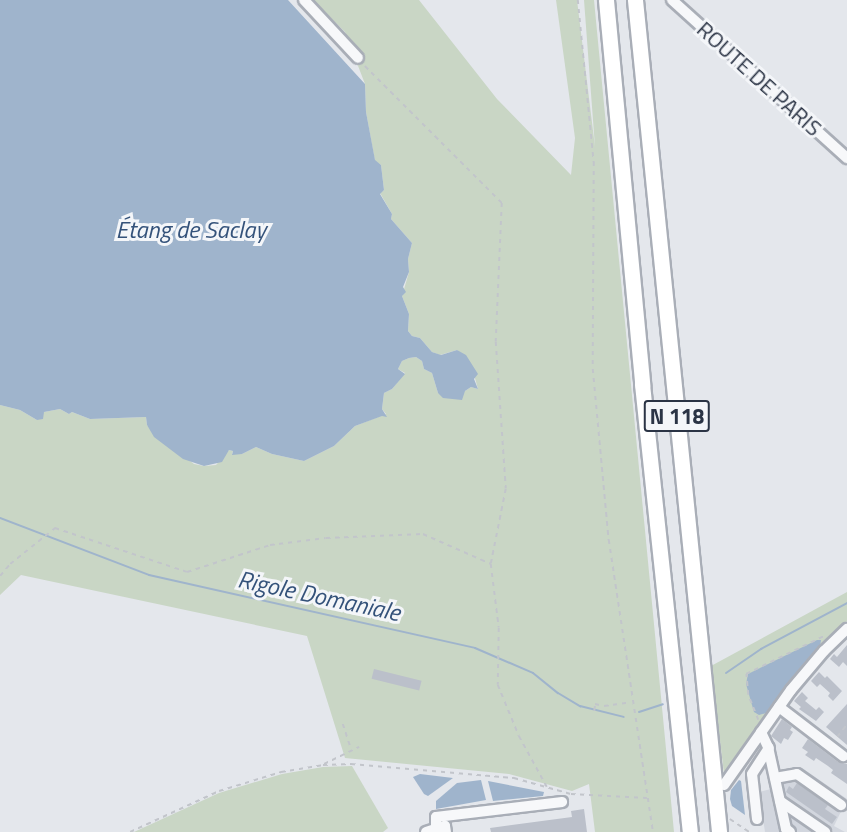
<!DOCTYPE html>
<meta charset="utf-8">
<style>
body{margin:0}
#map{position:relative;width:847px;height:832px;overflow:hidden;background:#e4e7ec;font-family:"Titillium Web",sans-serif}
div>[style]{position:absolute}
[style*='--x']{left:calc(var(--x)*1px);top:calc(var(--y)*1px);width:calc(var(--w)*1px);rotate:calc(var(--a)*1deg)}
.built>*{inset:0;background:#d2d6de}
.green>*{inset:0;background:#c9d6c5}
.water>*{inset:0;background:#9fb4cc}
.stream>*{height:2px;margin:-1px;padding:0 1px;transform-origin:1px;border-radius:1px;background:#9fb4cc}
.building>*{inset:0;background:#bbc0ca;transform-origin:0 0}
.path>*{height:1.5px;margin-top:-0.75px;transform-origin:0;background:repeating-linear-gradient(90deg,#c2c5cb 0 4.5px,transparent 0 9px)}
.roads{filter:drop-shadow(2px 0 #a9aeb7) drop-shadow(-2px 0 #a9aeb7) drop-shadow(0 2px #a9aeb7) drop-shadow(0 -2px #a9aeb7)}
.minor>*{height:10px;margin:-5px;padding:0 5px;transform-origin:5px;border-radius:5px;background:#f7f8fa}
.highway>*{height:15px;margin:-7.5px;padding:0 7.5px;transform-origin:7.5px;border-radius:7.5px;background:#fff}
span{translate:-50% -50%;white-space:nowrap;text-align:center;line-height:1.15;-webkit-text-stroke:6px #f4f6f9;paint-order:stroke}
.shield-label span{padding:2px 4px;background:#f4f6f9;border:2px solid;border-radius:4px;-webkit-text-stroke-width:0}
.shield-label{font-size:21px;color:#2b3445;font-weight:700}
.street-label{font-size:22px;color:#2b3445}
.water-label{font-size:24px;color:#34527a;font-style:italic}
</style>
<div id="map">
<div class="built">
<div style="clip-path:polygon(802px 768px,847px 799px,834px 826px,845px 832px,765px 832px,759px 792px,771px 789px,769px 773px)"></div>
</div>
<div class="green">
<div style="clip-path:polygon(313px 0,419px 0,497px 99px,571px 175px,575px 138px,556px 0,577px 0,595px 147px,584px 0,594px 0,674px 832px,595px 832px,589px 784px,572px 791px,509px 774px,345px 758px,307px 636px,21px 575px,0 595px,0 405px,20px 410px,37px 420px,44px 412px,60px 409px,69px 414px,72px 412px,90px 419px,146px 417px,147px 425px,152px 431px,194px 464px,204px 466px,216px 465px,229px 450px,233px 451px,232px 454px,242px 454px,256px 447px,272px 454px,304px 461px,334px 446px,355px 426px,386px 414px,382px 409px,384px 393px,392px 389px,405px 373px,398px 369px,402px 361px,409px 358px,416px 357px,422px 361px,424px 369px,432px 373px,438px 393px,465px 391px,471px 387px,478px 389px,471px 364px,457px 350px,440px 355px,432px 352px,420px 338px,412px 336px,408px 331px,409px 314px,402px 296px,409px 272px,408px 259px,412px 243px,391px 219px,392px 214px,380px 193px,384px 190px,381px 165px,375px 161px,366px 112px,365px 84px,345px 32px)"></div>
<div style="clip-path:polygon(847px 592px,847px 621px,829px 638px,782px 698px,725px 782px,711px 666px)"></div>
<div style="clip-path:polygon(352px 766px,388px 828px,383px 832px,134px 832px,219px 793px,282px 774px,323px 767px)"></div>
</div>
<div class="water">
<div style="clip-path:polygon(0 0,288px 0,365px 84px,366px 112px,375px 160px,381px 165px,384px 190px,380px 194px,392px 214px,391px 219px,412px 243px,408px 259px,409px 272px,403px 287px,406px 292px,402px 296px,409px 314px,408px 331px,412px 336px,420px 338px,432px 352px,441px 355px,457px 350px,466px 355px,478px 374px,474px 379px,478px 389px,471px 387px,465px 391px,462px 400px,443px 398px,438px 393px,432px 373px,424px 369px,422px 361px,416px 357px,409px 358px,402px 361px,398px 369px,405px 374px,392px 389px,384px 393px,382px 409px,387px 417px,382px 416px,355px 426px,334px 446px,304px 461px,272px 454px,256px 447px,242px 454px,232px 455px,233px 451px,229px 450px,222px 462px,204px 466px,183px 459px,154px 437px,147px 425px,146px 417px,90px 419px,72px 412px,69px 414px,60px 409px,44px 412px,43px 419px,37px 420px,20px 410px,0 405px)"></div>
<div style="clip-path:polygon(817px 640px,821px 640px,820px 647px,766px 713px,759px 715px,754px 712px,746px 684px,748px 674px)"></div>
<div style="clip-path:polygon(420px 774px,453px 778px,428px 796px,424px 794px,413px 777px)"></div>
<div style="clip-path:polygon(481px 780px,486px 800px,436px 809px,436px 801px,457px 783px)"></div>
<div style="clip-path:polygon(739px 780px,741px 781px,745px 815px,732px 806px,730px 799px,731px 790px)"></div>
<div style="clip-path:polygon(488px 781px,544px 792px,543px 796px,493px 801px)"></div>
</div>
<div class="stream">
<div style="--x:0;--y:518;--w:160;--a:20.9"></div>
<div style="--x:149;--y:575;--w:334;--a:12.6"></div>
<div style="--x:475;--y:648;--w:63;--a:23.3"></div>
<div style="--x:533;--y:673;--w:32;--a:39"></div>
<div style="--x:558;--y:693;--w:26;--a:31"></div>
<div style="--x:580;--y:706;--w:45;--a:14"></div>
<div style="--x:726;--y:673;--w:42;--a:-34.4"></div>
<div style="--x:761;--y:649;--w:98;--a:-28.1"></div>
<div style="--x:639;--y:712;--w:25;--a:-18"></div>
</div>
<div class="building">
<div style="clip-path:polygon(847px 645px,847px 666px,843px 662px,839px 667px,830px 659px,834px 654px,837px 657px)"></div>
<div style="left:374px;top:669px;width:49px;height:10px;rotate:14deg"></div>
<div style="clip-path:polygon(819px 672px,825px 678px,827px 676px,842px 691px,833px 701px,828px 696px,830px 693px,820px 684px,817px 687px,811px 681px)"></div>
<div style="clip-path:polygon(802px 692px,808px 698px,805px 701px,816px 710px,819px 707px,824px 712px,816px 721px,799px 709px,801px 707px,794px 701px)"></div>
<div style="clip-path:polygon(847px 704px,847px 745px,826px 727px)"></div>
<div style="clip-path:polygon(782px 719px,792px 727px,790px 730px,793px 732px,788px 740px,784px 738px,781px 744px,771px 736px)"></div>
<div style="clip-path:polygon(808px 739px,838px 762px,847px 764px,847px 784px,831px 773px,833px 770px,828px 766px,816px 758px,814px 761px,805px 755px,808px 752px,802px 748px)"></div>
<div style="clip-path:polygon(797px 783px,828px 805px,825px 809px,837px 817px,832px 824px,786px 792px,789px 786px,793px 789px)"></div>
<div style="clip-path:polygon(584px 809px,587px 832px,491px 832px,490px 828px,572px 817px,571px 811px)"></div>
</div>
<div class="path">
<div style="--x:578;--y:0;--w:163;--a:84.4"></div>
<div style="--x:594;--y:162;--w:207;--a:90.3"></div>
<div style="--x:593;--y:369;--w:172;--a:84.7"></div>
<div style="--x:609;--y:540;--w:295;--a:81.4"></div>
<div style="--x:365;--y:66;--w:194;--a:45"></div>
<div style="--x:502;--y:203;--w:139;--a:92.5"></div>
<div style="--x:496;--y:342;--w:147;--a:86.1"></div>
<div style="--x:506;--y:489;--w:76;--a:101.3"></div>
<div style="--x:491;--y:564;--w:64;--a:82.9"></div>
<div style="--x:499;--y:628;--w:57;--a:91"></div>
<div style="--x:498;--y:685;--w:55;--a:67.6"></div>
<div style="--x:519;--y:736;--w:58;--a:61.2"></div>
<div style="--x:0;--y:576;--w:16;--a:-50"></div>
<div style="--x:10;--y:564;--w:58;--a:-38.7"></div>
<div style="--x:55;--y:528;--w:139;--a:18.4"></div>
<div style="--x:187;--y:572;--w:87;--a:-18"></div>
<div style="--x:270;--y:545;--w:56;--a:-7.1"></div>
<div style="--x:326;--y:538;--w:97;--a:-2.4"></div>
<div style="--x:423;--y:534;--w:74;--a:23.8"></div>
<div style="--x:594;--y:711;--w:7;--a:-82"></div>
<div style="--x:595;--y:704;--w:9;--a:13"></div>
<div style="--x:604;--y:706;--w:27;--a:-8"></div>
<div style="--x:758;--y:720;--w:27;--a:-112"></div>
<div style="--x:748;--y:695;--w:21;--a:-95"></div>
<div style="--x:746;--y:674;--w:87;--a:-26"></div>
<div style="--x:343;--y:724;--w:26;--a:72"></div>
<div style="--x:837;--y:737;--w:16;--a:-52"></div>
<div style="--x:324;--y:764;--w:39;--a:-26"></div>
<div style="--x:730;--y:819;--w:23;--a:34"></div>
<div style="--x:130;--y:832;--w:98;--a:-24.7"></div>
<div style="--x:219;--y:791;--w:65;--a:-17"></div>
<div style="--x:281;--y:772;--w:43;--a:-9.5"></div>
<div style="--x:323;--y:765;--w:28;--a:-2"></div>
<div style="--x:351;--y:764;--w:164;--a:4.9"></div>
<div style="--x:514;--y:778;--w:59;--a:15.7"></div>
<div style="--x:571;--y:794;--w:76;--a:3"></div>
</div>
<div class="roads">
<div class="minor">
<div style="--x:304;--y:0;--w:79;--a:47"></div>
<div style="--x:672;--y:0;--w:236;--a:42.1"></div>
<div style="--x:779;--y:707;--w:81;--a:37.4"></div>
<div style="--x:761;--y:732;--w:17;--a:65"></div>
<div style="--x:768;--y:747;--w:84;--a:77.6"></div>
<div style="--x:786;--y:829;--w:5;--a:37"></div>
<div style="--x:775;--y:778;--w:22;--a:-10"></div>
<div style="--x:797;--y:774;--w:54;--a:35.2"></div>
<div style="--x:724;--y:785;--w:116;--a:-54.8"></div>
<div style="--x:791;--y:690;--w:51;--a:-49.8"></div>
<div style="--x:824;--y:651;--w:32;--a:-44"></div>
<div style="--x:780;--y:801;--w:55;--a:34.6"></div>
<div style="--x:757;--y:819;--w:45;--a:-96.3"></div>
<div style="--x:752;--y:774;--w:31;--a:-57"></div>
<div style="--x:436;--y:828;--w:11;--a:-90"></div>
<div style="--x:436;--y:817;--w:127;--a:-6.8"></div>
<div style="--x:426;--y:832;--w:20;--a:-18"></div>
<div style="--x:445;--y:826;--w:6;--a:81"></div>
</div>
<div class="highway">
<div style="--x:606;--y:0;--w:386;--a:84.6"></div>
<div style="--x:642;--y:384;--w:451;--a:83.9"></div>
<div style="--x:635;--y:0;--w:836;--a:84.23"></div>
</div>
</div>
<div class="shield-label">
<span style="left:677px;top:416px">N 118</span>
</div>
<div class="street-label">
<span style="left:759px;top:79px;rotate:42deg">ROUTE DE PARIS</span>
</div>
<div class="water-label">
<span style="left:191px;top:230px">Étang de Saclay</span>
<span style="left:319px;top:596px;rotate:12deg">Rigole Domaniale</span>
</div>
</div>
